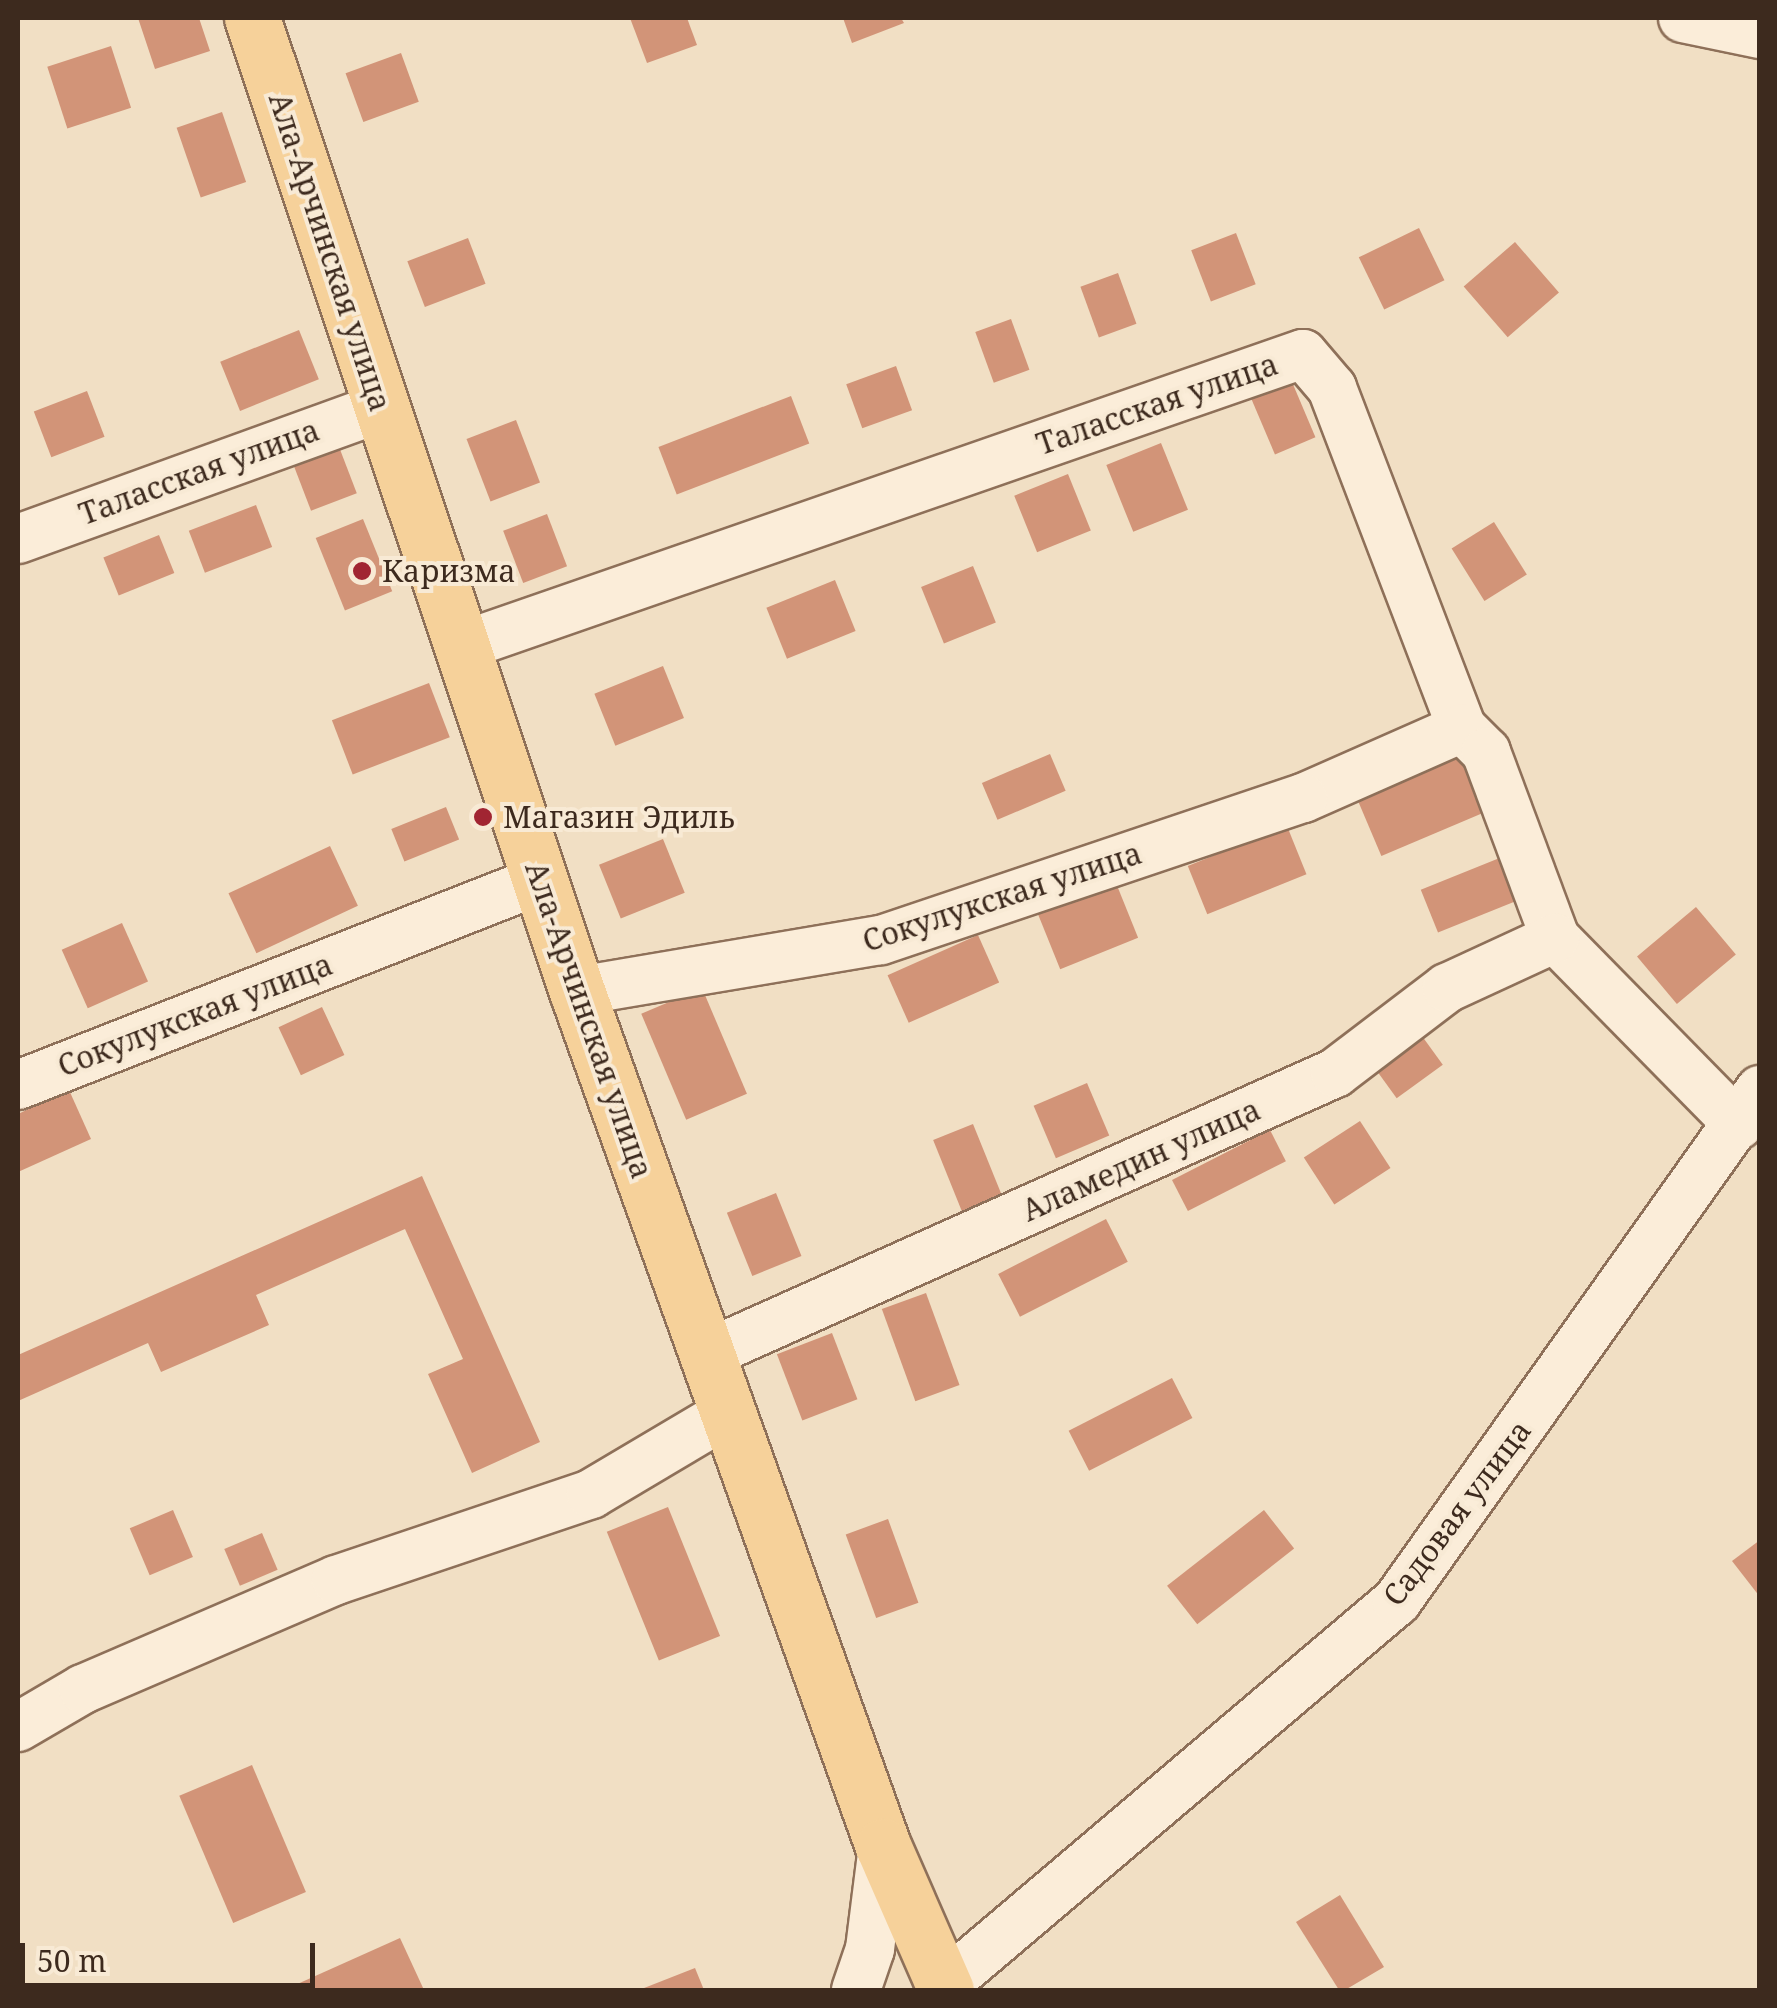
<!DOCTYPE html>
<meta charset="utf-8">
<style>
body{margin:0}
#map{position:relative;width:1777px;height:2008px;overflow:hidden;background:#f1dfc4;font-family:"Noto Serif",serif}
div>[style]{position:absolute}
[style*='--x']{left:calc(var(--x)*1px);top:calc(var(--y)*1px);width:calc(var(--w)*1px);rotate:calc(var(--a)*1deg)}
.building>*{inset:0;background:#d29478;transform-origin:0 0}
.roads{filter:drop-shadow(2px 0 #8e7059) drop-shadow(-2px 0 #8e7059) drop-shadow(0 2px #8e7059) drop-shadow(0 -2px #8e7059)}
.minor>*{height:48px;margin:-24px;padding:0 24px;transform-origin:24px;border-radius:24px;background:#fbedd9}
.major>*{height:55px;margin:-27.5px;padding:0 27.5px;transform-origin:27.5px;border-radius:27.5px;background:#f6d19a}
.dots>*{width:28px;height:28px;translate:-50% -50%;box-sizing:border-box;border:5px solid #f8ead5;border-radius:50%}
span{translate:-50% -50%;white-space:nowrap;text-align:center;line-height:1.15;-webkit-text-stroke:8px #f8ead5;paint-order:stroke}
.street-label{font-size:30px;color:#3d2a1e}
.poi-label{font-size:30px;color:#3d2a1e}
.left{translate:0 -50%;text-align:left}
.frame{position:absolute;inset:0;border:20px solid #3d2a1e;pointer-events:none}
.scale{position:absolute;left:20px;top:1943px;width:295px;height:45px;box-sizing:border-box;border:5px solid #3d2a1e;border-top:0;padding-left:12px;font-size:30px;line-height:35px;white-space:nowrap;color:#3d2a1e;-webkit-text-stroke:8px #f8ead5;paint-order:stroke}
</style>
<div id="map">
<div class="building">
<div style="clip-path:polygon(138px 18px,199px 18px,210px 51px,155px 69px)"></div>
<div style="clip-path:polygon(630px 18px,687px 18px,697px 45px,647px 63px)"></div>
<div style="clip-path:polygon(843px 18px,901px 18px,904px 23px,852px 43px)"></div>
<div style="left:111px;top:46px;width:65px;height:67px;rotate:72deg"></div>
<div style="left:401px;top:53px;width:52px;height:59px;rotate:70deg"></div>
<div style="left:222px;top:112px;width:74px;height:48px;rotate:71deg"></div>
<div style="left:1419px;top:228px;width:58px;height:67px;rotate:64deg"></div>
<div style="left:1236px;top:233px;width:55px;height:48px;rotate:69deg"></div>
<div style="left:468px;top:238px;width:49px;height:65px;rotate:69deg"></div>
<div style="left:1515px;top:242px;width:67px;height:68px;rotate:49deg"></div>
<div style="left:1118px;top:273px;width:54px;height:40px;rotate:70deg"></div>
<div style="left:1011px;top:319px;width:54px;height:38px;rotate:70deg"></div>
<div style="left:299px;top:330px;width:53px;height:85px;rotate:68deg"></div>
<div style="left:896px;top:366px;width:47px;height:53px;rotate:70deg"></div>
<div style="left:1292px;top:382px;width:60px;height:44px;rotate:67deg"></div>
<div style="left:87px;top:391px;width:49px;height:57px;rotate:69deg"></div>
<div style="left:791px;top:396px;width:51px;height:142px;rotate:69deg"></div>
<div style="left:516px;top:420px;width:67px;height:53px;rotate:69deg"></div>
<div style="left:336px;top:439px;width:58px;height:49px;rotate:69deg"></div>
<div style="left:1161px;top:443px;width:72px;height:59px;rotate:68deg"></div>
<div style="left:1068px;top:474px;width:61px;height:58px;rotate:68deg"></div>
<div style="left:256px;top:505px;width:45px;height:72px;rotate:69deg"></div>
<div style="left:547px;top:514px;width:56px;height:47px;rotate:69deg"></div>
<div style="left:363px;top:519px;width:78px;height:51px;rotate:68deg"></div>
<div style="left:1494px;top:522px;width:62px;height:50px;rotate:58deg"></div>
<div style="left:159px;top:535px;width:41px;height:60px;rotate:68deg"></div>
<div style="left:973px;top:566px;width:61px;height:56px;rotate:68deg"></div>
<div style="left:835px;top:580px;width:55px;height:74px;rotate:68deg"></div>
<div style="left:663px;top:666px;width:56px;height:74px;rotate:68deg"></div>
<div style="left:429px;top:683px;width:58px;height:104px;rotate:69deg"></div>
<div style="left:1473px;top:752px;width:60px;height:125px;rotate:67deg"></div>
<div style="left:1050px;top:754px;width:40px;height:74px;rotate:67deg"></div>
<div style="left:446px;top:807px;width:35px;height:59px;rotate:68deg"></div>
<div style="left:1287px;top:826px;width:52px;height:107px;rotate:68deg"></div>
<div style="left:663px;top:839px;width:58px;height:69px;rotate:68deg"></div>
<div style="left:330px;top:846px;width:66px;height:112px;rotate:65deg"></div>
<div style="left:1507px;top:855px;width:46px;height:93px;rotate:68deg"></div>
<div style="left:1116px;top:883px;width:59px;height:84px;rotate:68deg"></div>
<div style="left:1696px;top:907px;width:62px;height:77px;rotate:50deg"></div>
<div style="left:122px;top:923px;width:64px;height:66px;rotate:66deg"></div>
<div style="left:978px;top:935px;width:52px;height:99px;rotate:66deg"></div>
<div style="left:702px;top:988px;width:115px;height:66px;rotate:67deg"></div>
<div style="left:322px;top:1007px;width:53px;height:48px;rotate:65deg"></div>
<div style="left:1414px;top:1025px;width:49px;height:57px;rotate:54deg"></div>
<div style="left:1087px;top:1083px;width:57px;height:58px;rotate:67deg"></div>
<div style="clip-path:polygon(69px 1090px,91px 1139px,18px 1172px,18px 1114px)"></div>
<div style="left:1360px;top:1121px;width:56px;height:67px;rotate:57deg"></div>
<div style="left:973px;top:1124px;width:81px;height:43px;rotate:68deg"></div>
<div style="left:1270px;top:1130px;width:35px;height:110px;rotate:63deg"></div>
<div style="clip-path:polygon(422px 1176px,540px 1442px,472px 1473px,428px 1374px,463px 1359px,405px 1229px,256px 1295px,269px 1325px,161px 1372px,148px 1343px,18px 1401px,18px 1355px)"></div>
<div style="left:776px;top:1193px;width:68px;height:53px;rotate:68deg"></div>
<div style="left:1106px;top:1219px;width:48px;height:121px;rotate:63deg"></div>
<div style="left:926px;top:1293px;width:98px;height:47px;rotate:70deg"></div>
<div style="left:832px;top:1333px;width:71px;height:59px;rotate:69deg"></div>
<div style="left:1172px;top:1378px;width:45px;height:116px;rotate:63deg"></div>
<div style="left:668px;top:1507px;width:139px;height:66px;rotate:68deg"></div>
<div style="left:173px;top:1510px;width:51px;height:47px;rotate:67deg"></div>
<div style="left:1264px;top:1510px;width:49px;height:123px;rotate:52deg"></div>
<div style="left:888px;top:1519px;width:89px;height:45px;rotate:70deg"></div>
<div style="left:262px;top:1533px;width:40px;height:41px;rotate:67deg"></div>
<div style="clip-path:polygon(1760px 1540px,1760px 1597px,1732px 1561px)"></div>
<div style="left:252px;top:1765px;width:138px;height:79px;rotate:67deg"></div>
<div style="clip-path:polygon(1340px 1895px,1384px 1967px,1345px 1990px,1339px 1990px,1296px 1922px)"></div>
<div style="clip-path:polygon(400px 1938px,424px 1990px,284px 1990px)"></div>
<div style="clip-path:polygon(695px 1968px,704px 1990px,639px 1990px)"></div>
</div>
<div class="roads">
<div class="minor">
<div style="--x:1683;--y:18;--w:79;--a:11.7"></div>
<div style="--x:18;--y:539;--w:387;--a:-19.9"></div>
<div style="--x:462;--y:646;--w:890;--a:-19.15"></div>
<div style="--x:1303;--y:354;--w:45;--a:49.5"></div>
<div style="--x:1332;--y:388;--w:364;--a:69.1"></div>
<div style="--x:1462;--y:728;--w:174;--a:156.2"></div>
<div style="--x:1303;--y:798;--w:446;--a:161.4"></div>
<div style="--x:880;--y:940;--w:307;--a:170.4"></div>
<div style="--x:1462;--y:728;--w:34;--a:45"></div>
<div style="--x:1486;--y:752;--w:198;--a:69.6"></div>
<div style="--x:1555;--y:938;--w:262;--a:45.5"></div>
<div style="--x:18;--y:1085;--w:561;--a:-21.44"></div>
<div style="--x:709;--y:1353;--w:686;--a:-24.1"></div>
<div style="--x:1335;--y:1073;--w:141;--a:-37.2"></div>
<div style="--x:1447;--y:988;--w:119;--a:-24.8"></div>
<div style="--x:18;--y:1727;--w:75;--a:-30.3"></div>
<div style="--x:83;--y:1689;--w:275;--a:-23.3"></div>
<div style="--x:336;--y:1580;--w:269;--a:-18.6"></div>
<div style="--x:591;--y:1494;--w:161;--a:-30.7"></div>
<div style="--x:943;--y:1986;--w:595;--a:-40.3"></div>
<div style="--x:1397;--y:1601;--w:627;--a:-54.61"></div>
<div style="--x:856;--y:1990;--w:43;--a:-71.1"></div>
<div style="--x:870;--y:1949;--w:104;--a:-82.8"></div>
</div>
<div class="major">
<div style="--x:252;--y:18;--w:1026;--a:71.53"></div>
<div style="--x:577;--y:991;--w:908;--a:70.31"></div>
<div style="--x:883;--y:1846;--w:157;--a:66.4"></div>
</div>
</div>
<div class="dots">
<div style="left:362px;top:571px;background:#a12532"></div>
<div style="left:483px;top:817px;background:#a12532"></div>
</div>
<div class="street-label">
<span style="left:330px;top:252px;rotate:72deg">Ала-Арчинская улица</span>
<span style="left:1157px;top:404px;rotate:-19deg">Таласская улица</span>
<span style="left:199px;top:472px;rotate:-20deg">Таласская улица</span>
<span style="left:1002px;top:897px;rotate:-18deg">Сокулукская улица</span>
<span style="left:195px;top:1015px;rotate:-21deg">Сокулукская улица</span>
<span style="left:589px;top:1020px;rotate:71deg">Ала-Арчинская улица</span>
<span style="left:1141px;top:1160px;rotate:-24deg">Аламедин улица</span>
<span style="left:1457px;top:1513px;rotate:-53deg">Садовая улица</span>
</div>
<div class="poi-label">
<span class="left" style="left:382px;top:571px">Каризма</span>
<span class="left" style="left:503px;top:817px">Магазин Эдиль</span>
</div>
<div class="frame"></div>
<div class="scale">50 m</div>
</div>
